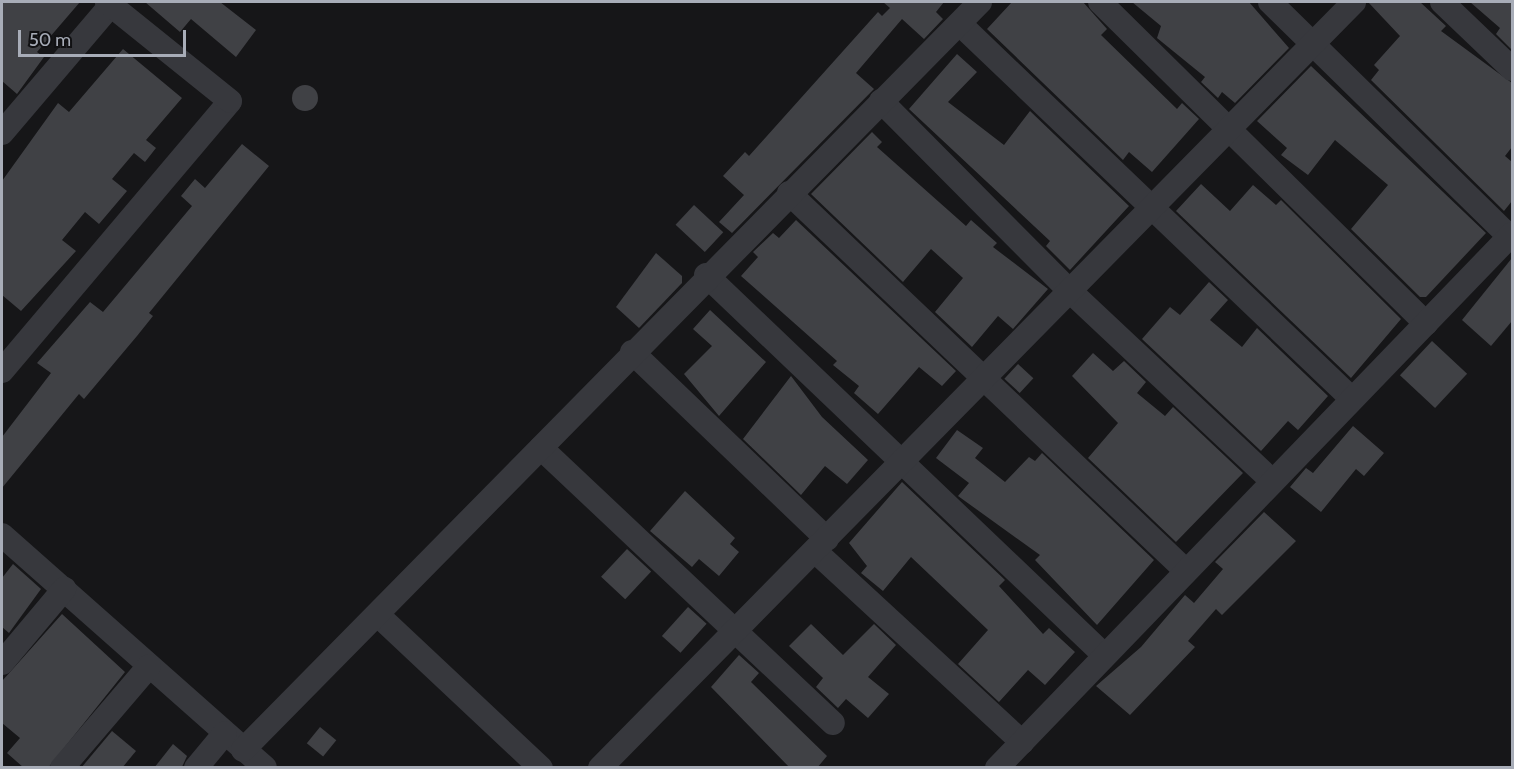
<!DOCTYPE html>
<style>
body{margin:0}
#map{position:relative;width:1514px;height:769px;overflow:hidden;background:#161618;font-family:Cabin,sans-serif}
div>[style]{position:absolute}
[style*='--x']{left:calc(var(--x)*1px);top:calc(var(--y)*1px);width:calc(var(--w)*1px);rotate:calc(var(--a)*1deg)}
.building>*{inset:0;background:#404145;transform-origin:0 0}
.round{border-radius:50%}
.street>*{height:24px;margin:-12px;padding:0 12px;transform-origin:12px;border-radius:12px;background:#37383d}
span{translate:-50% -50%;white-space:nowrap;text-align:center;line-height:1.15;-webkit-text-stroke:6px #111113;paint-order:stroke}
.frame{position:absolute;inset:0;border:3px solid #a8adb8;pointer-events:none}
.scale{position:absolute;left:18px;top:30px;width:168px;height:27px;box-sizing:border-box;border:3px solid #a8adb8;border-top:0;padding-left:8px;font-size:18px;line-height:21px;white-space:nowrap;color:#a8adb8;-webkit-text-stroke:4px #111113;paint-order:stroke}
</style>
<div id="map">
<div class="building">
<div style="clip-path:polygon(2px 2px,80px 2px,37px 52px,44px 57px,17px 94px,2px 81px)"></div>
<div style="clip-path:polygon(145px 2px,220px 2px,256px 30px,236px 57px,191px 19px,180px 32px)"></div>
<div style="clip-path:polygon(883px 2px,944px 2px,936px 12px,943px 19px,924px 39px,902px 19px,856px 73px,874px 89px,732px 233px,719px 222px,744px 195px,723px 176px,745px 152px,749px 156px,878px 12px,882px 16px,890px 8px)"></div>
<div style="clip-path:polygon(1012px 2px,1083px 2px,1107px 29px,1101px 35px,1177px 109px,1182px 103px,1199px 119px,1152px 172px,1129px 152px,1123px 160px,987px 29px)"></div>
<div style="clip-path:polygon(1132px 2px,1249px 2px,1289px 48px,1235px 103px,1222px 92px,1218px 98px,1201px 82px,1205px 77px,1157px 38px,1161px 26px)"></div>
<div style="clip-path:polygon(1368px 2px,1420px 2px,1446px 26px,1441px 31px,1512px 83px,1512px 147px,1505px 156px,1512px 162px,1512px 201px,1504px 211px,1371px 80px,1379px 70px,1374px 65px,1400px 36px)"></div>
<div style="clip-path:polygon(1470px 2px,1512px 2px,1512px 50px,1496px 34px,1500px 28px)"></div>
<div style="clip-path:polygon(123px 49px,182px 98px,146px 140px,156px 148px,145px 162px,134px 153px,112px 179px,127px 191px,99px 224px,85px 212px,62px 240px,76px 251px,21px 311px,2px 295px,2px 181px,58px 103px,69px 112px)"></div>
<div style="clip-path:polygon(957px 54px,977px 72px,948px 102px,1004px 145px,1030px 111px,1129px 206px,1070px 270px,1046px 246px,1050px 241px,909px 109px)"></div>
<div style="clip-path:polygon(1311px 66px,1486px 233px,1426px 297px,1420px 297px,1351px 229px,1388px 185px,1335px 140px,1308px 175px,1281px 155px,1287px 148px,1257px 121px)"></div>
<div class="round" style="left:292px;top:85px;width:26px;height:26px"></div>
<div style="clip-path:polygon(872px 132px,882px 142px,877px 147px,966px 226px,971px 220px,997px 243px,993px 247px,1048px 289px,1013px 329px,998px 316px,972px 347px,935px 312px,963px 278px,931px 249px,903px 282px,811px 194px)"></div>
<div style="clip-path:polygon(242px 144px,269px 166px,149px 313px,153px 316px,137px 336px,84px 399px,79px 394px,2px 488px,2px 437px,51px 373px,37px 363px,90px 302px,103px 312px,192px 206px,181px 196px,195px 179px,205px 188px)"></div>
<div style="clip-path:polygon(1201px 184px,1230px 211px,1253px 185px,1276px 205px,1281px 200px,1401px 319px,1351px 378px,1176px 211px)"></div>
<div style="left:694px;top:205px;width:40px;height:27px;rotate:43deg"></div>
<div style="clip-path:polygon(796px 220px,956px 371px,942px 386px,919px 367px,878px 414px,854px 393px,859px 386px,833px 365px,837px 361px,741px 276px,758px 257px,753px 252px,773px 233px,779px 238px)"></div>
<div style="clip-path:polygon(656px 253px,682px 276px,682px 283px,639px 328px,616px 307px)"></div>
<div style="clip-path:polygon(1512px 258px,1512px 321px,1491px 346px,1462px 320px)"></div>
<div style="clip-path:polygon(1209px 282px,1228px 300px,1210px 320px,1242px 347px,1257px 328px,1328px 396px,1298px 430px,1288px 421px,1261px 451px,1142px 339px,1170px 307px,1180px 315px)"></div>
<div style="clip-path:polygon(710px 310px,766px 362px,719px 416px,684px 374px,712px 346px,693px 329px)"></div>
<div style="left:1432px;top:341px;width:48px;height:47px;rotate:43deg"></div>
<div style="clip-path:polygon(1093px 353px,1113px 371px,1124px 361px,1146px 382px,1137px 393px,1165px 416px,1173px 407px,1243px 473px,1176px 542px,1088px 458px,1118px 423px,1072px 376px)"></div>
<div style="left:1018px;top:364px;width:21px;height:20px;rotate:43deg"></div>
<div style="clip-path:polygon(791px 376px,822px 417px,868px 460px,847px 484px,825px 466px,801px 495px,743px 439px)"></div>
<div style="clip-path:polygon(1353px 426px,1384px 453px,1364px 476px,1356px 469px,1321px 512px,1290px 487px,1306px 468px,1313px 473px)"></div>
<div style="clip-path:polygon(957px 430px,983px 448px,975px 458px,1005px 482px,1029px 457px,1035px 461px,1042px 453px,1154px 560px,1097px 625px,1035px 560px,1040px 555px,958px 496px,969px 483px,936px 458px)"></div>
<div style="clip-path:polygon(902px 482px,1005px 580px,999px 586px,1043px 634px,1049px 628px,1075px 652px,1045px 685px,1028px 670px,999px 702px,958px 664px,988px 630px,911px 557px,883px 591px,861px 573px,867px 566px,849px 543px)"></div>
<div style="clip-path:polygon(685px 491px,735px 538px,730px 544px,739px 552px,719px 576px,699px 559px,692px 567px,650px 531px)"></div>
<div style="clip-path:polygon(1264px 512px,1296px 541px,1222px 615px,1216px 609px,1188px 641px,1195px 647px,1130px 715px,1096px 686px,1141px 647px,1185px 595px,1194px 603px,1223px 569px,1215px 562px)"></div>
<div style="left:627px;top:549px;width:33px;height:38px;rotate:43deg"></div>
<div style="clip-path:polygon(13px 564px,41px 589px,9px 633px,2px 627px,2px 578px)"></div>
<div style="left:688px;top:607px;width:25px;height:39px;rotate:42deg"></div>
<div style="clip-path:polygon(62px 614px,125px 672px,48px 768px,24px 768px,7px 753px,20px 738px,2px 723px,2px 681px)"></div>
<div style="clip-path:polygon(811px 624px,843px 655px,874px 624px,896px 645px,868px 677px,889px 694px,868px 718px,846px 699px,838px 708px,816px 687px,823px 678px,789px 646px)"></div>
<div style="clip-path:polygon(739px 655px,759px 673px,751px 682px,827px 756px,817px 768px,790px 768px,711px 687px)"></div>
<div style="left:320px;top:727px;width:21px;height:21px;rotate:39deg"></div>
<div style="clip-path:polygon(112px 731px,136px 751px,122px 768px,81px 768px)"></div>
<div style="clip-path:polygon(173px 744px,187px 756px,182px 767px,154px 768px)"></div>
</div>
<div class="street">
<div style="--x:1100;--y:2;--w:458;--a:44.6"></div>
<div style="--x:1270;--y:2;--w:336;--a:44.4"></div>
<div style="--x:1442;--y:2;--w:97;--a:43.7"></div>
<div style="--x:960;--y:24;--w:542;--a:43.73"></div>
<div style="--x:881;--y:101;--w:269;--a:45.2"></div>
<div style="--x:1071;--y:292;--w:276;--a:43.2"></div>
<div style="--x:2;--y:133;--w:168;--a:-49.6"></div>
<div style="--x:789;--y:193;--w:547;--a:43.59"></div>
<div style="--x:706;--y:275;--w:549;--a:43.67"></div>
<div style="--x:632;--y:352;--w:270;--a:43.8"></div>
<div style="--x:2;--y:371;--w:353;--a:-49.8"></div>
<div style="--x:230;--y:101;--w:158;--a:-141.2"></div>
<div style="--x:541;--y:448;--w:401;--a:43.3"></div>
<div style="--x:2;--y:535;--w:351;--a:41.5"></div>
<div style="--x:815;--y:551;--w:282;--a:42.7"></div>
<div style="--x:379;--y:616;--w:222;--a:43.2"></div>
<div style="--x:2;--y:663;--w:97;--a:-50"></div>
<div style="--x:243;--y:750;--w:1050;--a:-45.42"></div>
<div style="--x:62;--y:768;--w:134;--a:-49.5"></div>
<div style="--x:196;--y:768;--w:45;--a:-50.4"></div>
<div style="--x:600;--y:768;--w:1075;--a:-45.45"></div>
<div style="--x:997;--y:768;--w:742;--a:-46.04"></div>
</div>
<div class="frame"></div>
<div class="scale">50 m</div>
</div>
